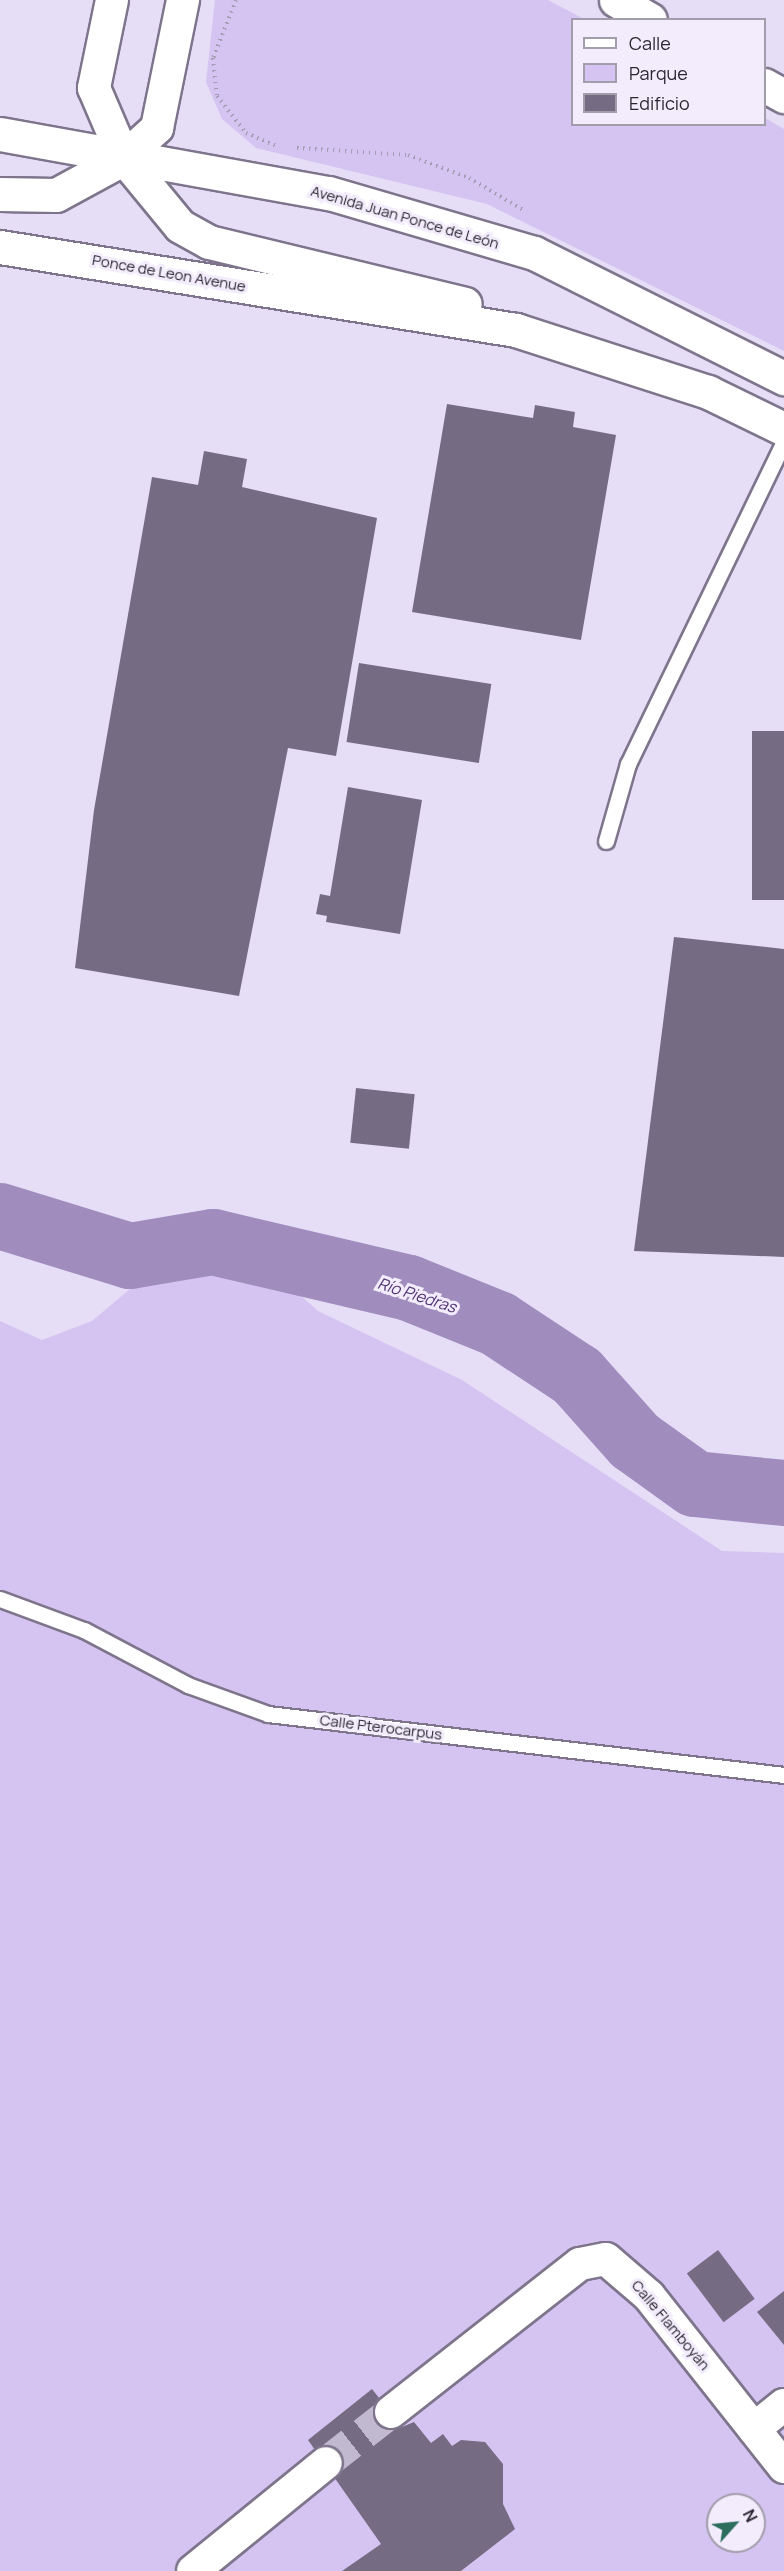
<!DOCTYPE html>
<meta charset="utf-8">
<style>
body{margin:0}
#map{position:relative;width:784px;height:2571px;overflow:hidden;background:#e6ddf7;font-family:Manrope,sans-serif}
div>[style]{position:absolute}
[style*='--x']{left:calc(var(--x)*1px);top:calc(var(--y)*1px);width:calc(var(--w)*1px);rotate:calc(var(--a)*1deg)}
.green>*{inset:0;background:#d5c4f1}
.river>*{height:66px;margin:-33px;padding:0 33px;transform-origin:33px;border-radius:33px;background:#a08dbe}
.building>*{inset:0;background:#756c84;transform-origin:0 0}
.street-tunnel>*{height:32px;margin-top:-16px;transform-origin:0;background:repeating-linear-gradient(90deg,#c1b9cf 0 32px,transparent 0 48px)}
.path>*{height:4px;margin-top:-2px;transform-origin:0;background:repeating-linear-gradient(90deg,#a49cb1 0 1.5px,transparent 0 6px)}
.roads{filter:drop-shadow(2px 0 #7e758c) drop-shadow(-2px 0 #7e758c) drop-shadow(0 2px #7e758c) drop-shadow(0 -2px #7e758c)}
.lane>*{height:15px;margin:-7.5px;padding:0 7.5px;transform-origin:7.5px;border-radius:7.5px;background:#fff}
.street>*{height:32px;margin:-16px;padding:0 16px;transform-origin:16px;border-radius:16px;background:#fff}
.secondary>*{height:33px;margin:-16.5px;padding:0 16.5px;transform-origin:16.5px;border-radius:16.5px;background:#fff}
.highway>*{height:33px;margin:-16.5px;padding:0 16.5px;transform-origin:16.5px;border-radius:16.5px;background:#fff}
span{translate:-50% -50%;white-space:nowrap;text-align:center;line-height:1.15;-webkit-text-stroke:6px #f2ecfc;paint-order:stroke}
.street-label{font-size:15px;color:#2b2731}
.water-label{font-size:16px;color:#523775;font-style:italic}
.legend{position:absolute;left:571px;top:18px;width:195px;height:108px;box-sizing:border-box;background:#f2ecfc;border:2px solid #a29dab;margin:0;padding:8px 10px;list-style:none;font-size:18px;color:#2b2731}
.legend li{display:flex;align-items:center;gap:12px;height:30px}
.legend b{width:30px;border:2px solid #a29dab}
.north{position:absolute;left:706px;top:2493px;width:60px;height:60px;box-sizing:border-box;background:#f2ecfc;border:2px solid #a29dab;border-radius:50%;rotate:63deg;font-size:16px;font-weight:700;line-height:24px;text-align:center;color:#2b2731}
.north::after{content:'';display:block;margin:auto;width:21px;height:27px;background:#2c6d5d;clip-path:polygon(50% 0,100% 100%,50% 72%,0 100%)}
</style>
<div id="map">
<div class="green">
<div style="clip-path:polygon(215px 0,548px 0,584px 19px,572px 20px,572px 124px,764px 124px,765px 118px,784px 129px,784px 351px,487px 204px,256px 148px,222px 119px,206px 82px)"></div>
<div style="clip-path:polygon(evenodd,214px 1218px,318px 1311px,462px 1380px,722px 1551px,784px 1553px,784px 2571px,0 2571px,0 1321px,42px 1340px,92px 1321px,214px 1218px,718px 2505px,754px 2505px,754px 2541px,718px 2541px,718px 2505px)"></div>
</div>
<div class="river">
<div style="--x:0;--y:1216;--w:136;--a:17.1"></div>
<div style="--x:130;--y:1256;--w:84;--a:-9.6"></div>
<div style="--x:213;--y:1242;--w:201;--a:13.2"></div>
<div style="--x:409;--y:1288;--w:96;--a:22"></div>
<div style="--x:498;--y:1324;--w:95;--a:33.4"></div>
<div style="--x:577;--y:1376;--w:87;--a:48.3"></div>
<div style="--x:635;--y:1441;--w:74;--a:35.6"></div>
<div style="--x:695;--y:1484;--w:89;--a:5.8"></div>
</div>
<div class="building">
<div style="clip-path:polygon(447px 404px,533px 418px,535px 405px,575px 412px,573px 427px,616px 435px,581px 640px,412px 612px)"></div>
<div style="clip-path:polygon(204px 451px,247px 459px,242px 487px,377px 518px,336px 756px,288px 748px,239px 996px,75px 968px,94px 810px,152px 477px,198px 485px)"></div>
<div style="left:359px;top:663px;width:134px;height:80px;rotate:9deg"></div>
<div style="left:784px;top:731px;width:169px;height:32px;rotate:90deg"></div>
<div style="clip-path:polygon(348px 787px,422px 800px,400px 934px,326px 922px,327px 916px,316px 914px,320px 894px,330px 896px)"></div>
<div style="clip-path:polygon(674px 937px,784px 949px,784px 1257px,634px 1251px)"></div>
<div style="left:356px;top:1088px;width:59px;height:55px;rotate:6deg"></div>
<div style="left:718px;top:2250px;width:61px;height:39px;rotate:53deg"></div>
<div style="clip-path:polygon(784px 2291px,784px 2345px,757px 2312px)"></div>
<div style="clip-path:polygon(372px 2389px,402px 2427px,414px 2422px,431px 2443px,443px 2434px,452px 2446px,461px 2440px,485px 2442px,503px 2464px,503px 2504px,515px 2529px,461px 2571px,342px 2571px,381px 2544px,308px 2440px)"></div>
</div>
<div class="street-tunnel">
<div style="--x:326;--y:2463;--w:83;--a:-38.1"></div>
</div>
<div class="path">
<div style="--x:236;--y:0;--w:62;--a:111.6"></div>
<div style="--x:213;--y:58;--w:38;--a:84"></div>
<div style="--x:217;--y:96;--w:47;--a:51.9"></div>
<div style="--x:246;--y:133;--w:34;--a:23"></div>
<div style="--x:297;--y:148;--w:111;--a:3.6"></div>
<div style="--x:408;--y:155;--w:65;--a:20.7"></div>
<div style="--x:469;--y:178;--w:65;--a:30.5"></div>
</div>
<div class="roads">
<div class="lane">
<div style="--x:606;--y:841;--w:80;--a:-74.1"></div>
<div style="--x:628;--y:764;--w:358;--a:-64.2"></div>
<div style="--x:0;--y:1599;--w:90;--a:20.3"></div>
<div style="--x:84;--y:1630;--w:118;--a:27.9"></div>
<div style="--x:188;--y:1685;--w:85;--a:19.9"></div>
<div style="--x:268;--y:1714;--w:520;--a:6.74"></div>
</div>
<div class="street">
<div style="--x:112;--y:0;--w:90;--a:101.6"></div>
<div style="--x:94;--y:88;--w:76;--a:66.8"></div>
<div style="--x:124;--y:158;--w:45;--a:-42.3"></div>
<div style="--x:157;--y:128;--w:131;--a:-78.5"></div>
<div style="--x:391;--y:2412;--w:240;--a:-38.1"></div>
<div style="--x:580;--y:2264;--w:26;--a:-11"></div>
<div style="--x:606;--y:2259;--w:57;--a:40.7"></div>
<div style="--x:649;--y:2296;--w:218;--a:51.7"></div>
<div style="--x:754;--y:2429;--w:38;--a:-39"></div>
<div style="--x:193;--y:2571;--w:171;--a:-39.1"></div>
</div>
<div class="secondary">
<div style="--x:0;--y:134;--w:334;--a:10.2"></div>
<div style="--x:329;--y:193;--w:214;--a:16.3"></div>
<div style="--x:534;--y:253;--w:280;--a:26.6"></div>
<div style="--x:124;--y:158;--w:88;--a:50.5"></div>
<div style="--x:180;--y:226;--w:33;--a:29"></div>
<div style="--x:209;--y:242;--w:263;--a:13.6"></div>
<div style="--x:0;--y:194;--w:56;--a:1"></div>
<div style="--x:56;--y:195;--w:77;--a:-28.6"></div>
<div style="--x:0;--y:247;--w:523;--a:9.14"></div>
<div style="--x:516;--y:330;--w:202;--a:17.9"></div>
<div style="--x:708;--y:392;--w:85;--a:26"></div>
</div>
<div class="highway">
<div style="--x:616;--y:0;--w:39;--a:30"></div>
<div style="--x:764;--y:85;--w:23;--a:29"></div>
</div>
</div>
<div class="street-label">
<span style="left:405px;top:217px;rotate:16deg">Avenida Juan Ponce de León</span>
<span style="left:169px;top:273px;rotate:10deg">Ponce de Leon Avenue</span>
<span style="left:381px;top:1727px;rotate:7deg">Calle Pterocarpus</span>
<span style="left:671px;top:2325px;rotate:50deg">Calle Flamboyán</span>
</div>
<div class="water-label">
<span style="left:417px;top:1295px;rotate:18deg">Río Piedras</span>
</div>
<ul class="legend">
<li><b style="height:8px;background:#fff"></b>Calle</li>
<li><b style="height:16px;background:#d5c4f1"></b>Parque</li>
<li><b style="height:16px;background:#756c84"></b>Edificio</li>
</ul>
<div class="north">N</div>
</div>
